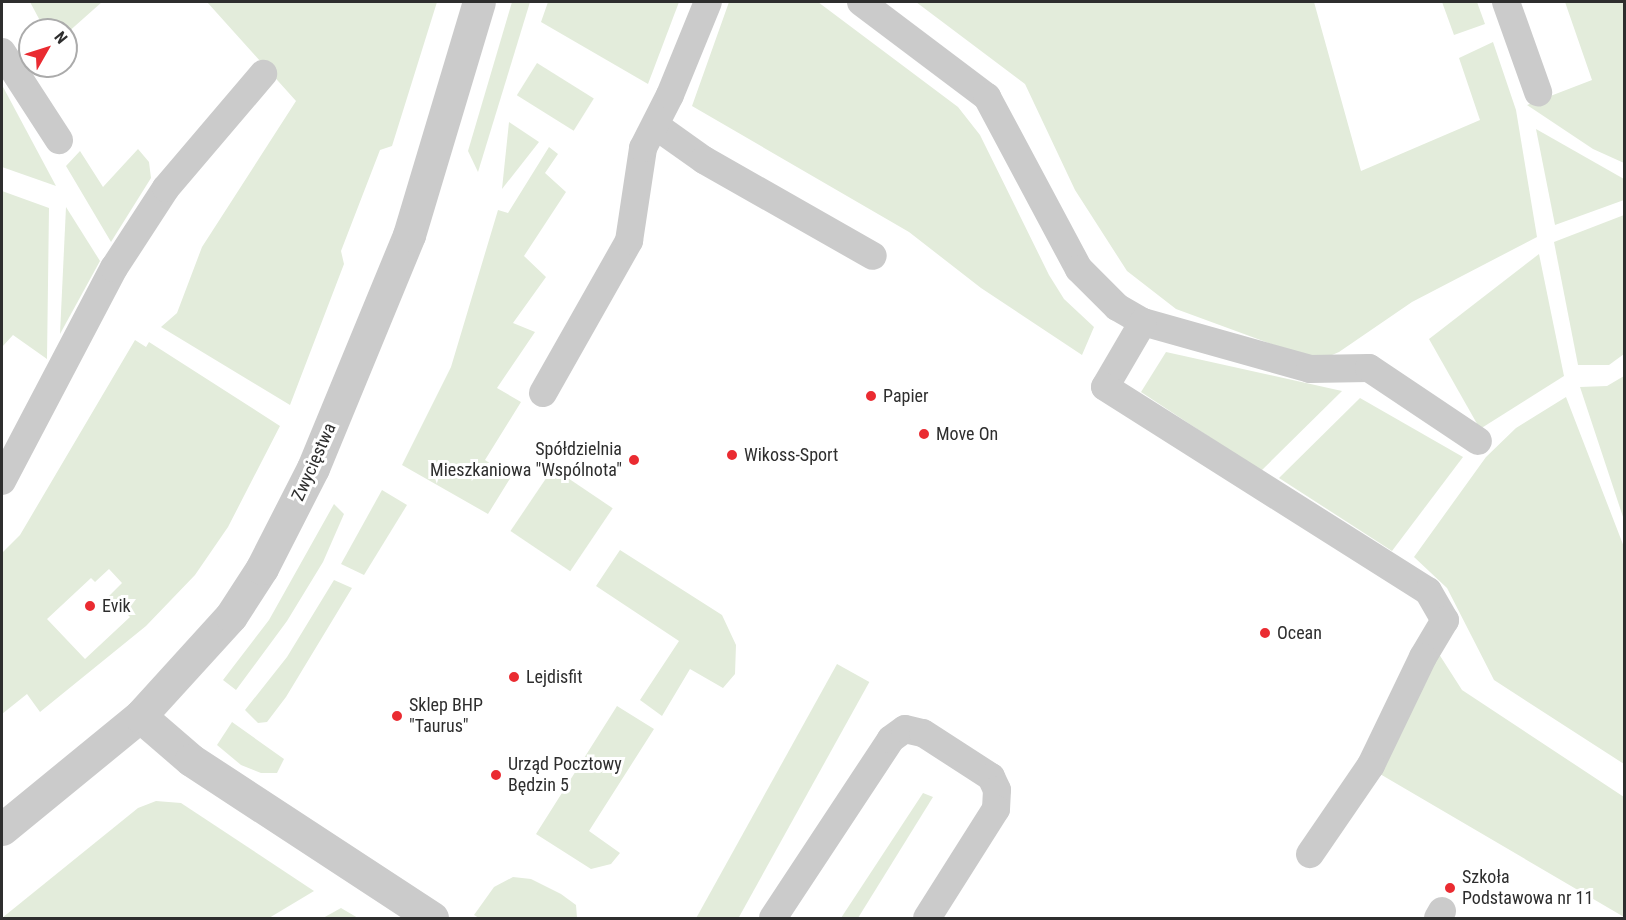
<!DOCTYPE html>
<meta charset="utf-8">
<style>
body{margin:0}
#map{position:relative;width:1626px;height:920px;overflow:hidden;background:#fff;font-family:"Roboto Condensed",sans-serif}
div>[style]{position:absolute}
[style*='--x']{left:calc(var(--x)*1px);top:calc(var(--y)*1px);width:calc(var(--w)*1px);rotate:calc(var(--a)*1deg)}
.green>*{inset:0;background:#e3ecdb;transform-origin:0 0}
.service>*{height:28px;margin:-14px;padding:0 14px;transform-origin:14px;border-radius:14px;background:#cbcbcb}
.minor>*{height:33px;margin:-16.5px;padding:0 16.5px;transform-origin:16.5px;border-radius:16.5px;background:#cbcbcb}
.dots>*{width:16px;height:16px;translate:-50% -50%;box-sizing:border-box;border:3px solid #fff;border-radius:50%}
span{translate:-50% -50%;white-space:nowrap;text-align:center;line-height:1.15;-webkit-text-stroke:6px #fff;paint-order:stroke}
.poi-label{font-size:18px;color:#2e2e2e}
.left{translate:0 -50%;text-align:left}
.right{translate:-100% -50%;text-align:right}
.street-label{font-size:18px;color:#2e2e2e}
.frame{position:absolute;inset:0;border:3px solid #2e2e2e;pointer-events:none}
.north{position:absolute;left:18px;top:18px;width:60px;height:60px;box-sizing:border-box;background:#fff;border:2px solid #ababab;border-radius:50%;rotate:51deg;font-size:16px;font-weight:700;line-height:24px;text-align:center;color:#2e2e2e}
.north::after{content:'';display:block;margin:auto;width:21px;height:27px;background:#ea2b31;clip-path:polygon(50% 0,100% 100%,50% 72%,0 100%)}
</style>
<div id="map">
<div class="green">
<div style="clip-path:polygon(30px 2px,102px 2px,66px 34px,66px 30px,45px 30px)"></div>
<div style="clip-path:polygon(207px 2px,437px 2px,392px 146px,380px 150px,341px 251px,344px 264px,290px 405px,161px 327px,177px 313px,202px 247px,296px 101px)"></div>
<div style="clip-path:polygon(512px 2px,530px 2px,478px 172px,468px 151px)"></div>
<div style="clip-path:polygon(548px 2px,679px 2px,648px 84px,541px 22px)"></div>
<div style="clip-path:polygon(729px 2px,818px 2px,958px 107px,980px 135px,1049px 275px,1064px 299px,1094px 327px,1082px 355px,981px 288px,909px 232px,692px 106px)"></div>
<div style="clip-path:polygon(916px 2px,1314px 2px,1361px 171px,1480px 120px,1459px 58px,1493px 42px,1516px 110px,1537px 237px,1412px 302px,1339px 352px,1318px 361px,1176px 309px,1127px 271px,1075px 190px,1025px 84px)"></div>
<div style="clip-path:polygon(1442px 2px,1477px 2px,1485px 24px,1454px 35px)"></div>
<div style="clip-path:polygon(1565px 2px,1624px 2px,1624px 163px,1593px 149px,1527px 105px,1592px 80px)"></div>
<div style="left:537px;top:63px;width:67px;height:38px;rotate:32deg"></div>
<div style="clip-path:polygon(2px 85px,56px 186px,2px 167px)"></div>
<div style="clip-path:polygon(509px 122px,539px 142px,502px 189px)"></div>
<div style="clip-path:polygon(1536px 129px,1624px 179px,1624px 200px,1555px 225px)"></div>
<div style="clip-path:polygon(549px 147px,558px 154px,545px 173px,566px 192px,524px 256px,546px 277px,513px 323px,535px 332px,497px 388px,521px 402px,485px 460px,511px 477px,488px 514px,402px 465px,451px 367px,498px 210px,508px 213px)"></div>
<div style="clip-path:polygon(138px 149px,149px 162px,151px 178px,111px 242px,66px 166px,80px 151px,103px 187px)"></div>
<div style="clip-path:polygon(2px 191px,49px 208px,47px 359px,13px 335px,2px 347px)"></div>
<div style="clip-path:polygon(66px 207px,100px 261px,60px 334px)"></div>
<div style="clip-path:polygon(1624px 215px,1624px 354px,1609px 365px,1578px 365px,1554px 242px)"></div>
<div style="clip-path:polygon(1539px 254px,1564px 376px,1480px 429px,1429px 339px)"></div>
<div style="clip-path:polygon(evenodd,135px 340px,146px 347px,149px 342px,280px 426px,228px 527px,195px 575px,146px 626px,40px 712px,27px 694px,2px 714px,2px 553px,20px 535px,135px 340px,109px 569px,122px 583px,109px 596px,130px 617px,85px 659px,47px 619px,91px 578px,95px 582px,109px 569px)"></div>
<div style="clip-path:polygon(1166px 352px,1342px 391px,1261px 471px,1141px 392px)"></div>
<div style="clip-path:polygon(1624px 376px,1624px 520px,1580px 387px,1607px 386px)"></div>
<div style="clip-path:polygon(1566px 397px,1624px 547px,1624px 764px,1494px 680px,1447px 588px,1414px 557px,1486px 457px,1516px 428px)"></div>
<div style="clip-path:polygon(1360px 398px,1463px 457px,1392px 551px,1279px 478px)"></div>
<div style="left:553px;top:468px;width:72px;height:76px;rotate:34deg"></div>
<div style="clip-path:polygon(382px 490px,407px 505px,364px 575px,341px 564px)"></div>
<div style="clip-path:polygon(334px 504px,344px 514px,323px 562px,287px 621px,236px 690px,223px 680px,269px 620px)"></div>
<div style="clip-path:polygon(620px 550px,722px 615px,736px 645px,735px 674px,723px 688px,690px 669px,662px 716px,640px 700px,679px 641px,596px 586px)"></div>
<div style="clip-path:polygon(334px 580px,352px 588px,286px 697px,267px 722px,258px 723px,245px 710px,287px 657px)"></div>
<div style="clip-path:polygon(1437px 651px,1462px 690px,1624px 797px,1624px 917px,1380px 774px)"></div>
<div style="left:837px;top:664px;width:37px;height:298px;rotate:29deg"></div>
<div style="clip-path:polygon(617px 706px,654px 729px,589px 831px,620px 853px,611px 864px,591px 869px,536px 834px)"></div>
<div style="clip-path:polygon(232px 722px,284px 759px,277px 773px,261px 773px,241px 765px,217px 745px)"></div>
<div style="clip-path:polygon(923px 793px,933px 797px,858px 918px,841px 918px)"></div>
<div style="clip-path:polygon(156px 801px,181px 803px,314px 891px,269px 918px,2px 918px,138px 808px)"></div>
<div style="clip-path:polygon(513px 877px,531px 879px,561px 894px,576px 905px,577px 918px,479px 918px,474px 915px,494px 887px)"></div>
<div style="clip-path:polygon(341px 908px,358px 918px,323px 918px)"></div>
</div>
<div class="service">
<div style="--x:861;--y:2;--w:158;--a:37"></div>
<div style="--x:987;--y:97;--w:195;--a:61.9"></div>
<div style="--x:1079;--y:269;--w:54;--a:45"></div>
<div style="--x:1117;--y:307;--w:30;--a:30"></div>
<div style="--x:1143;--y:322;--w:173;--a:15.7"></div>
<div style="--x:1310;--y:369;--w:59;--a:-1"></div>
<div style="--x:1369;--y:368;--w:131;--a:33.8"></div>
<div style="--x:1506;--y:2;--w:96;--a:70.4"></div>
<div style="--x:2;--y:52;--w:105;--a:57.1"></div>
<div style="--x:656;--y:126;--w:59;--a:35.3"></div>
<div style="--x:704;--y:160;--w:194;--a:29.6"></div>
<div style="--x:1143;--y:322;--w:75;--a:120.3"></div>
<div style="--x:1105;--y:387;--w:382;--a:32.3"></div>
<div style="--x:1428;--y:591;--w:34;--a:60"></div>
<div style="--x:1445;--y:620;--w:43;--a:120.7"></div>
<div style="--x:1423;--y:657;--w:120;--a:115.7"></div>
<div style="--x:1371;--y:765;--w:108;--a:124.4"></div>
<div style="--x:543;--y:393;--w:175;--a:-60.5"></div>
<div style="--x:629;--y:241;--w:94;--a:-81.4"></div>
<div style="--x:643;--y:148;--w:59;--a:-63"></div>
<div style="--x:670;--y:95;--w:100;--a:-67.8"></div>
<div style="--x:2;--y:481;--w:241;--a:-62.3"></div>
<div style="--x:114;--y:268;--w:95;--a:-57"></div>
<div style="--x:166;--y:188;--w:150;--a:-49.6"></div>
<div style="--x:773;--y:918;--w:214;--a:-56.6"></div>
<div style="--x:891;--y:739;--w:17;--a:-36"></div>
<div style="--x:905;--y:729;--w:18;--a:13"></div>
<div style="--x:923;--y:733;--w:81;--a:32.9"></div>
<div style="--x:991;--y:777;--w:14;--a:65"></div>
<div style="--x:997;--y:790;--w:19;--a:93"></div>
<div style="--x:996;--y:809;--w:129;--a:122.3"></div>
<div style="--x:1438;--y:918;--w:8;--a:-60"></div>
</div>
<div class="minor">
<div style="--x:140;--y:716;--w:67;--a:40.8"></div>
<div style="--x:191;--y:760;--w:288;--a:33.2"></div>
<div style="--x:2;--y:829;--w:178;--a:-39.3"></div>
<div style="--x:140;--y:716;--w:135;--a:-47.7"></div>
<div style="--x:231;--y:616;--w:57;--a:-57.1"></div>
<div style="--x:262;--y:568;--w:112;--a:-63"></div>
<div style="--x:313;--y:468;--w:252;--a:-67.6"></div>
<div style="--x:409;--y:235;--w:243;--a:-73.3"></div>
</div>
<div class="dots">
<div style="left:871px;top:396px;background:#ea2b31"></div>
<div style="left:924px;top:434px;background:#ea2b31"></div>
<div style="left:732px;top:455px;background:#ea2b31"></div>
<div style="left:634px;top:460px;background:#ea2b31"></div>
<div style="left:90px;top:606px;background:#ea2b31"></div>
<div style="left:1265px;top:633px;background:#ea2b31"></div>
<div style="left:514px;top:677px;background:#ea2b31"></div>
<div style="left:397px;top:716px;background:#ea2b31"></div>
<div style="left:496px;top:775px;background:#ea2b31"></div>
<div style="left:1450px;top:888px;background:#ea2b31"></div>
</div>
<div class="poi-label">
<span class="left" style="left:883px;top:396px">Papier</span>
<span class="left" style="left:936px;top:434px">Move On</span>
<span class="right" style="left:622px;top:460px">Spółdzielnia<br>Mieszkaniowa "Wspólnota"</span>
<span class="left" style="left:744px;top:455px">Wikoss-Sport</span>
<span class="left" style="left:102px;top:606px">Evik</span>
<span class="left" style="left:1277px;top:633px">Ocean</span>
<span class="left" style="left:526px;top:677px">Lejdisfit</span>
<span class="left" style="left:409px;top:716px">Sklep BHP<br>"Taurus"</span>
<span class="left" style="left:508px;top:775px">Urząd Pocztowy<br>Będzin 5</span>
<span class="left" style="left:1462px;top:888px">Szkoła<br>Podstawowa nr 11</span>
</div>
<div class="street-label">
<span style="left:314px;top:462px;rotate:-66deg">Zwycięstwa</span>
</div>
<div class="frame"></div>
<div class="north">N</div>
</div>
